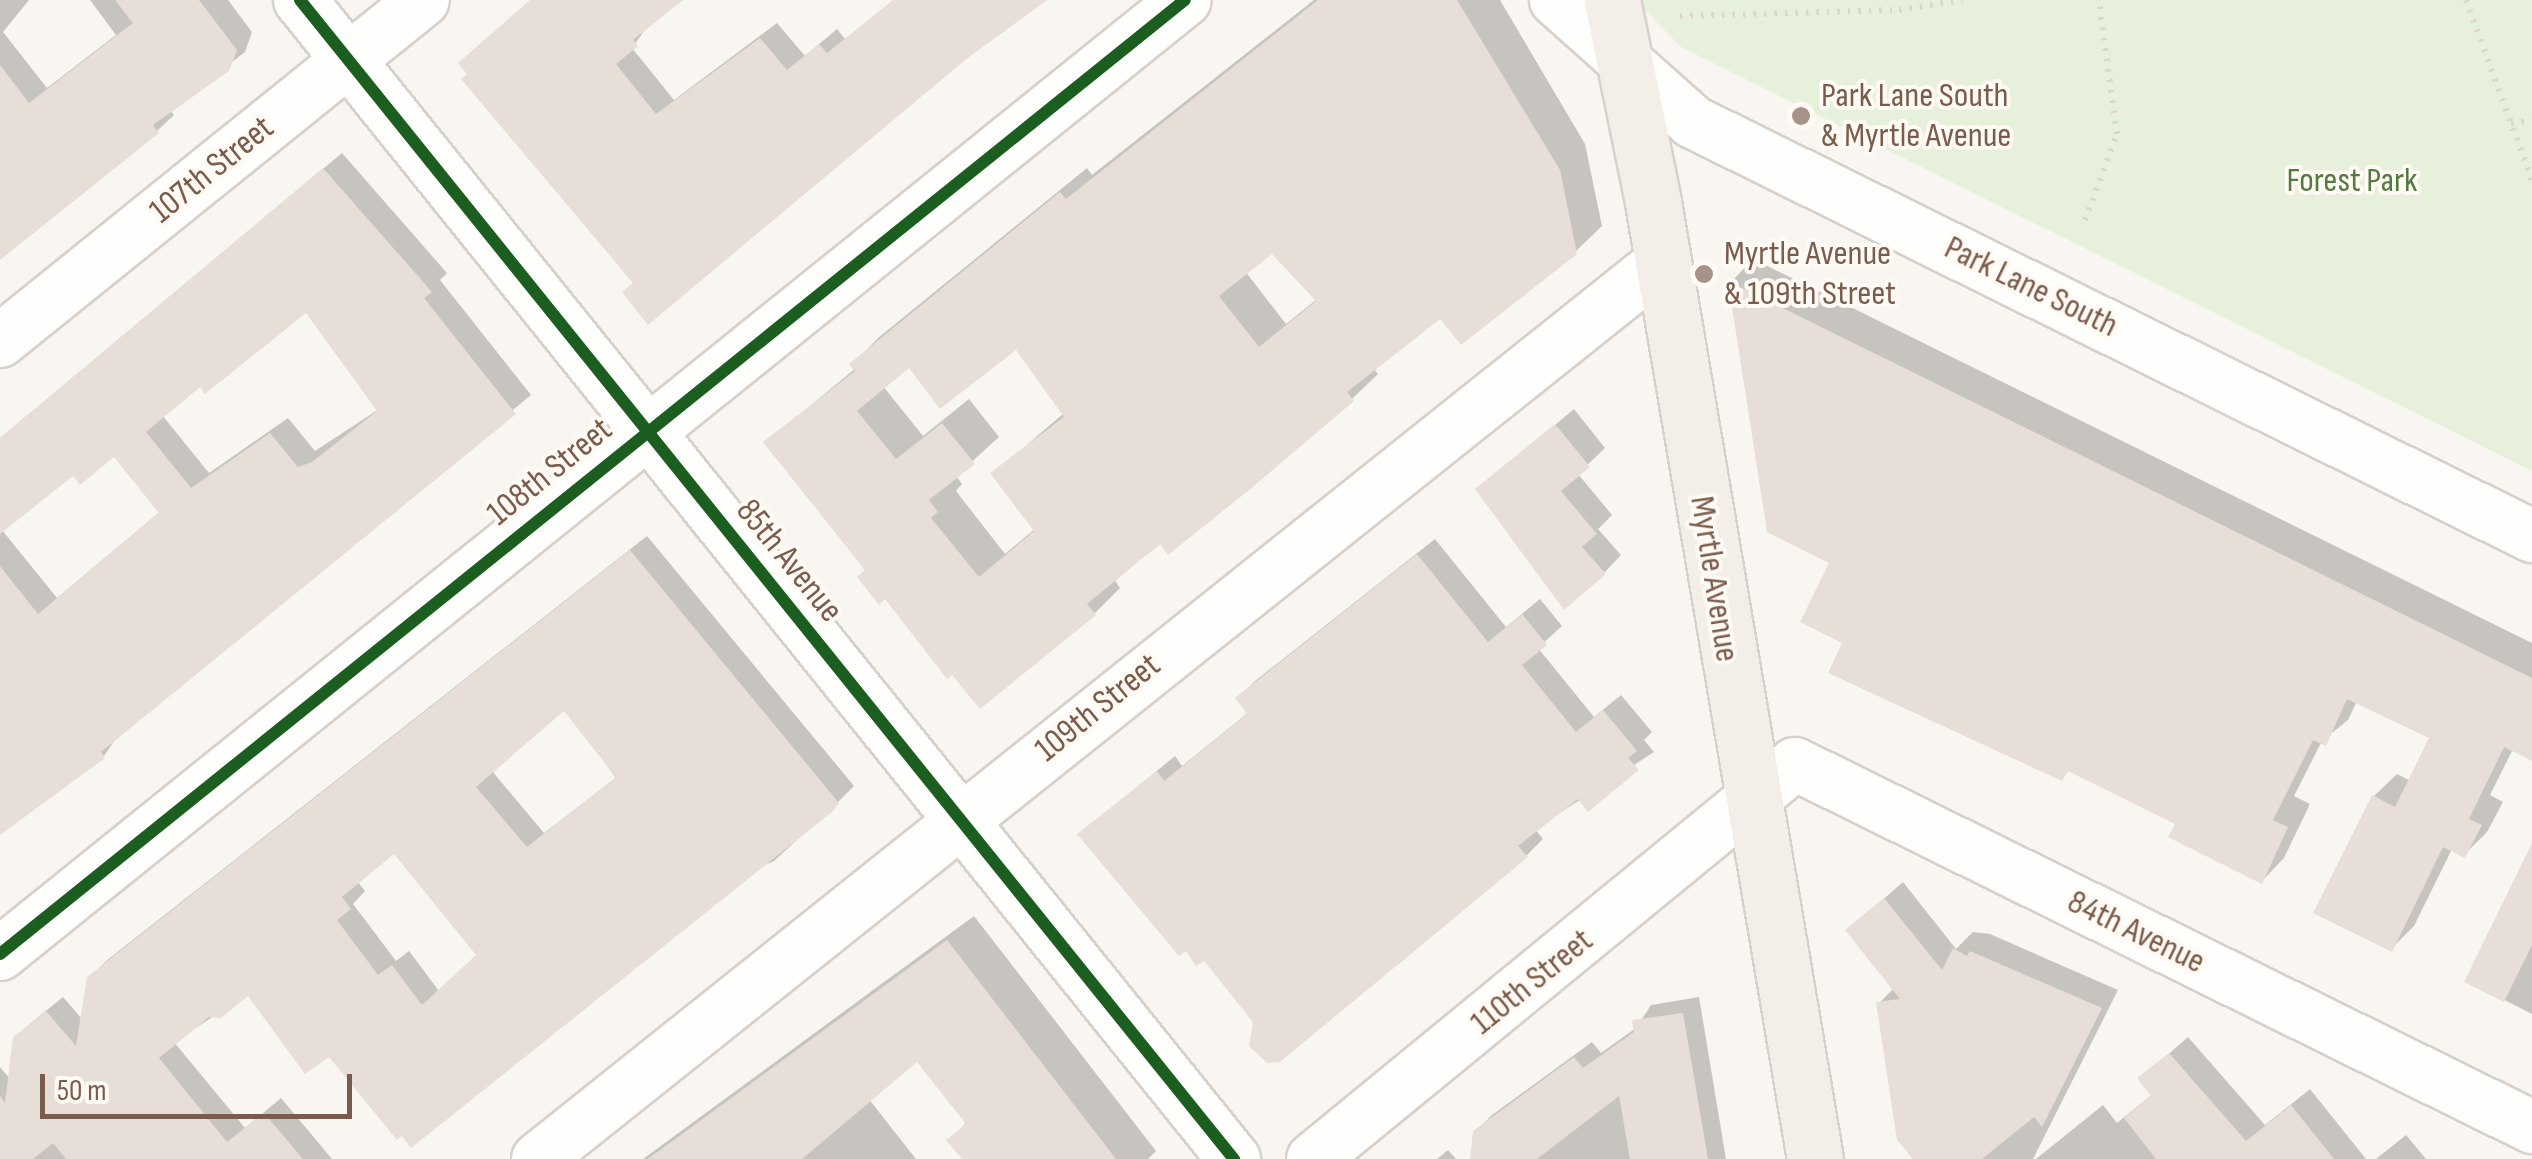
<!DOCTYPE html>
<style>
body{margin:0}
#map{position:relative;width:2532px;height:1159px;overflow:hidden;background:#f9f5f0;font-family:"Sofia Sans Condensed",sans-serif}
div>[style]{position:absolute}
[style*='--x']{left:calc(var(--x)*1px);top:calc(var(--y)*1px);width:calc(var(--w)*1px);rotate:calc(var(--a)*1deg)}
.green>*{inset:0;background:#e7f0db}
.shadow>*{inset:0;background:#0003}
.building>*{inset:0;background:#e6ded7}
.path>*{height:6px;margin-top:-3px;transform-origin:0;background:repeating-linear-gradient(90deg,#dcd5d0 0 2.5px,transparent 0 10.5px)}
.roads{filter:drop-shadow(2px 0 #d7d1cb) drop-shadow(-2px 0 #d7d1cb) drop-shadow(0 2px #d7d1cb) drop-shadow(0 -2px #d7d1cb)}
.minor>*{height:52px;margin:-26px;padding:0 26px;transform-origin:26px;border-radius:26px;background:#fefefd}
.major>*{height:55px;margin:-27.5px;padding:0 27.5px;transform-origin:27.5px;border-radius:27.5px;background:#f3eee8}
.cycleway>*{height:12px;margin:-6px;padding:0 6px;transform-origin:6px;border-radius:6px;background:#1b5e20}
.dots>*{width:28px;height:28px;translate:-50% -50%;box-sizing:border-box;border:5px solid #fffaf3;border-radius:50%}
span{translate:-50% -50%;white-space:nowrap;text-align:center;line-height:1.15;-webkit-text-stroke:8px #fffaf3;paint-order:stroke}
.poi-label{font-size:35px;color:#7a5c4d}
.left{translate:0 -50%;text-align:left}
.street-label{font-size:35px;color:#7a5c4d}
.park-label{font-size:35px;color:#537a41}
.scale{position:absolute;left:40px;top:1074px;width:312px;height:45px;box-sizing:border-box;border:5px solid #7a5c4d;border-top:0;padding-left:12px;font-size:30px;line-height:35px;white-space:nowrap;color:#7a5c4d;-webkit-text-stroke:8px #fffaf3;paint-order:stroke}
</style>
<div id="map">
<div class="green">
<div style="clip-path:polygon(1635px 0,2532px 0,2532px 471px,1681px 47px)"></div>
</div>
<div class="shadow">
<div style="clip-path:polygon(0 0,29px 0,3px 32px,47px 88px,116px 35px,90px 0,228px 0,252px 32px,245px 52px,170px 110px,174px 115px,157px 131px,0 256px)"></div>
<div style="clip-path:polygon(534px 0,683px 0,649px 24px,632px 48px,674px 100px,777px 23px,805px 56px,837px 29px,845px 39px,897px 0,1041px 0,635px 282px)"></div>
<div style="clip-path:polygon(evenodd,1314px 0,1500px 0,1585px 144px,1602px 226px,1575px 252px,1441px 316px,1373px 368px,1378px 374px,1352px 399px,1114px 579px,1120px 588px,1095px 613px,980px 706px,766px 442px,856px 368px,853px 364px,878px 338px,1087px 168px,1092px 175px,1314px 0,1272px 250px,1317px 299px,1286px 324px,1245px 271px,1272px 250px,1314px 0,1017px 346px,1064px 413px,993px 474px,1036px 528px,1005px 554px,956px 491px,962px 484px,956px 476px,999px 437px,969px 399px,923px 436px,883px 386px,910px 365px,1017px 346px)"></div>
<div style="clip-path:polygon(evenodd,342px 153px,447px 273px,440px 280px,531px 395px,118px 735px,104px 756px,0 834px,0 438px,342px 153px,306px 309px,379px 409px,315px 451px,288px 418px,209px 473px,162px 415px,306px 309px,342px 153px,115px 454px,161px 511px,57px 598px,2px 530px,73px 472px,115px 454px)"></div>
<div style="clip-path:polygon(1753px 259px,2532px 643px,2532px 758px,2513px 749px,2490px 795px,2503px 802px,2487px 832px,2464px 855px,2452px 849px,2414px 926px,2391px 949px,2374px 796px,2397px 774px,2411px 781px,2432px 737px,2357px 701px,2348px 720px,2322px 741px,2294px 796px,2310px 804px,2284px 858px,2262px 881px,2178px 823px,2070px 769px,2062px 778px,1846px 642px,1832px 562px,1769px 530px,1731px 282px)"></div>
<div style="clip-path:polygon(1574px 409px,1605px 448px,1578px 474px,1612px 515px,1598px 529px,1621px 555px,1604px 573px,1479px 489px)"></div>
<div style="clip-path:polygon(evenodd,647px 536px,854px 786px,838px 802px,774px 861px,329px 1054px,249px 993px,174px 1042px,245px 1128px,281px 1098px,332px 1159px,0 1159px,0 1067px,10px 1079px,15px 1039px,32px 1022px,63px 997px,82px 1019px,89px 978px,106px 961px,647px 536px,565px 707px,616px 778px,544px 833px,492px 771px,565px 707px,647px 536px,394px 850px,479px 955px,439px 991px,409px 951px,396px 961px,353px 904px,365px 891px,357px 881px,394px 850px)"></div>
<div style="clip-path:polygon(1435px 539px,1506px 627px,1540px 599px,1562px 626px,1538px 648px,1594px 717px,1621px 695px,1652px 732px,1644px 740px,1654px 752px,1535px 829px,1543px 839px,1526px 856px,1256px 1021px,1204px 957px,1080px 834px,1175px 756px,1182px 766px,1249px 712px,1238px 698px,1255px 681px)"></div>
<div style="clip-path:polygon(2532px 856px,2532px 1014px,2467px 981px)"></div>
<div style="clip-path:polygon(1903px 882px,1956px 949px,1973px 932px,1990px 934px,2118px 990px,2033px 1159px,1916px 1159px,1879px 1003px,1894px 988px,1848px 930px)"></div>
<div style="clip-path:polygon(974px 916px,1156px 1151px,1148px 1159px,965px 1159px,950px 1140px,967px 1122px,918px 1058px,868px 1098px,916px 1159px,643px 1159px)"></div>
<div style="clip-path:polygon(1699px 997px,1726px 1159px,1472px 1159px,1475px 1132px,1492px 1115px,1592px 1042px,1601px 1053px,1636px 1028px,1651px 1005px)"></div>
<div style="clip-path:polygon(2188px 1037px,2265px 1125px,2310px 1089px,2366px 1159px,2036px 1159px,2103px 1105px,2117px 1123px,2153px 1094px,2141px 1078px)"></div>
<div style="clip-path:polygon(2406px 1135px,2426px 1159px,2376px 1159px)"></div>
<div style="clip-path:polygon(1448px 1150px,1456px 1159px,1437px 1159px)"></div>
</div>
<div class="building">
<div style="clip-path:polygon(115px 0,199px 0,237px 50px,229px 71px,153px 125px,159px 133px,0 260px,0 65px,29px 103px,133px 23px)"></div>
<div style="clip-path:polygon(530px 0,683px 0,633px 40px,638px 46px,616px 64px,656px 114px,760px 38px,787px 70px,819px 44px,827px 53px,893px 0,1047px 0,965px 60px,648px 325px,622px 292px,633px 283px,461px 79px,467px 74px,458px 63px)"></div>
<div style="clip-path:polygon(evenodd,1318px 0,1457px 0,1560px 170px,1577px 254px,1461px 345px,1440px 319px,1347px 392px,1354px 401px,1249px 490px,1168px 555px,1160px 544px,1087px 604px,1096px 615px,980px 709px,952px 675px,947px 679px,885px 599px,879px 605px,857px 577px,865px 570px,763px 442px,855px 371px,849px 364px,1060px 192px,1066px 199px,1318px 0,1272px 254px,1316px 301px,1259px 347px,1219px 296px,1272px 254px,1318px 0,1016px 350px,1064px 417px,990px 473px,1034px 531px,979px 577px,931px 518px,938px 512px,929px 500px,975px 464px,942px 423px,896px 459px,857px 411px,909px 368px,940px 409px,1016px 350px)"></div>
<div style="clip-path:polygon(evenodd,323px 168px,432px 292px,424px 298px,516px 414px,101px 752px,105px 758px,0 835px,0 566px,38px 614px,159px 513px,114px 457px,80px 485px,73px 476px,0 534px,0 438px,323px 168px,306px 313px,377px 411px,312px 462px,298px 467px,270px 433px,191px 488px,146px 432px,200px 387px,205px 394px,306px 313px)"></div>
<div style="clip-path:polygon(1728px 281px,2532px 678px,2532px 761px,2504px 747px,2469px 819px,2482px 825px,2465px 858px,2443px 847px,2392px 952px,2313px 913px,2372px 795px,2395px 807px,2429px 738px,2347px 699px,2326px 746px,2313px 740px,2273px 820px,2288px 827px,2262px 884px,2168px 837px,2175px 824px,2068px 771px,2062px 781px,1828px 673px,1842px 643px,1800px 622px,1829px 563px,1767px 532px)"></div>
<div style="clip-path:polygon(1555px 424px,1590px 467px,1561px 491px,1597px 534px,1582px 547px,1606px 574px,1564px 610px,1475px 489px)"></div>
<div style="clip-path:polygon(evenodd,630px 550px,839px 803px,832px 812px,411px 1148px,402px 1136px,397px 1140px,329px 1057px,305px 1074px,248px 996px,221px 1018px,209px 1017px,159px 1058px,227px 1142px,264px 1113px,303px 1159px,66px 1159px,53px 1143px,33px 1159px,0 1159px,0 1096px,5px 1103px,13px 1037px,46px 1011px,76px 1046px,87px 977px,630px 550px,564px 711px,616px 777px,527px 847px,476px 787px,564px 711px,630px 550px,394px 854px,476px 955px,422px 1005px,392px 965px,378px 975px,337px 920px,351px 909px,342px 897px,394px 854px)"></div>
<div style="clip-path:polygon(1417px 554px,1488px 642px,1522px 614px,1547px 645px,1522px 665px,1576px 732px,1603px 710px,1637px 751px,1628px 758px,1639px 770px,1588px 812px,1578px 799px,1518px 846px,1528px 857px,1280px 1062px,1267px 1063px,1249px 1046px,1253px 1022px,1204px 961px,1196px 966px,1186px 951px,1179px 956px,1077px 834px,1157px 771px,1164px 781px,1247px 714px,1235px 698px)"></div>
<div style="clip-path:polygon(2532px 843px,2532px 945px,2504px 1002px,2464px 982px)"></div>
<div style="clip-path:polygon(1884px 898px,1942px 970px,1953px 948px,1967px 956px,1970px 951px,2102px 1008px,2042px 1127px,2034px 1117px,1982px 1159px,1913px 1159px,1897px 1140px,1876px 1002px,1900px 999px,1845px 930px)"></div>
<div style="clip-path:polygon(947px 940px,1116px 1159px,962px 1159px,946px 1140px,966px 1124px,917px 1062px,802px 1159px,648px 1159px)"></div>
<div style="clip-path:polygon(1683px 1013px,1708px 1159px,1630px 1159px,1619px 1096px,1537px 1159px,1470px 1159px,1473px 1131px,1574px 1057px,1583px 1068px,1634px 1032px,1632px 1020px)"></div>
<div style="clip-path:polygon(2169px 1053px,2246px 1141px,2291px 1105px,2334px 1159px,2156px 1159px,2124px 1118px,2151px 1096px,2137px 1078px)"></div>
</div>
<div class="path">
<div style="--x:2466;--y:0;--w:192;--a:69.9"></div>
<div style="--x:1680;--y:16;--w:219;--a:-1.6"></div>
<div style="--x:1899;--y:10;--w:64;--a:-9"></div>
<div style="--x:2511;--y:123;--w:21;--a:-8"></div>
<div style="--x:2085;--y:220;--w:92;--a:-69.6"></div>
<div style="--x:2117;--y:134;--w:135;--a:-97.7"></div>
</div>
<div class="roads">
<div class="minor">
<div style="--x:300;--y:0;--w:1489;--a:51.14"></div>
<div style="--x:1556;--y:0;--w:183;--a:41.7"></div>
<div style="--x:1693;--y:122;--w:936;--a:26.26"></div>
<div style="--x:0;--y:341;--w:543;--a:-38.87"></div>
<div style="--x:0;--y:954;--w:1521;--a:-38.84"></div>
<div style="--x:538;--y:1159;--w:1438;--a:-38.59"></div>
<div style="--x:1313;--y:1159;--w:623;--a:-39.33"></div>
<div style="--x:1795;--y:764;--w:822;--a:26.22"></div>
</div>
<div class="major">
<div style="--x:1612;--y:0;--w:206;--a:78.5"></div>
<div style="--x:1653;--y:202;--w:971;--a:80.39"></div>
</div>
</div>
<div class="cycleway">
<div style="--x:300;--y:0;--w:1489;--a:51.14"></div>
<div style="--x:0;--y:954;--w:1521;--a:-38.84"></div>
</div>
<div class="dots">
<div style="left:1801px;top:116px;background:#a69286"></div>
<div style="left:1704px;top:274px;background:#a69286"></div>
</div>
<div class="poi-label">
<span class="left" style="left:1821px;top:116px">Park Lane South<br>&amp; Myrtle Avenue</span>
<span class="left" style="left:1724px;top:274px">Myrtle Avenue<br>&amp; 109th Street</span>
</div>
<div class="street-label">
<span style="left:212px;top:170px;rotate:-39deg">107th Street</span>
<span style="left:2031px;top:287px;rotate:26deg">Park Lane South</span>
<span style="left:550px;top:472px;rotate:-39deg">108th Street</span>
<span style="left:789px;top:561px;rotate:51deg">85th Avenue</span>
<span style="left:1714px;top:579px;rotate:81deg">Myrtle Avenue</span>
<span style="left:1098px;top:708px;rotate:-39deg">109th Street</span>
<span style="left:2136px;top:932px;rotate:26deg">84th Avenue</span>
<span style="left:1532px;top:982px;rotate:-39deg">110th Street</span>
</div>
<div class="park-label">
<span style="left:2352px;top:181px">Forest Park</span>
</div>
<div class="scale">50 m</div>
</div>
